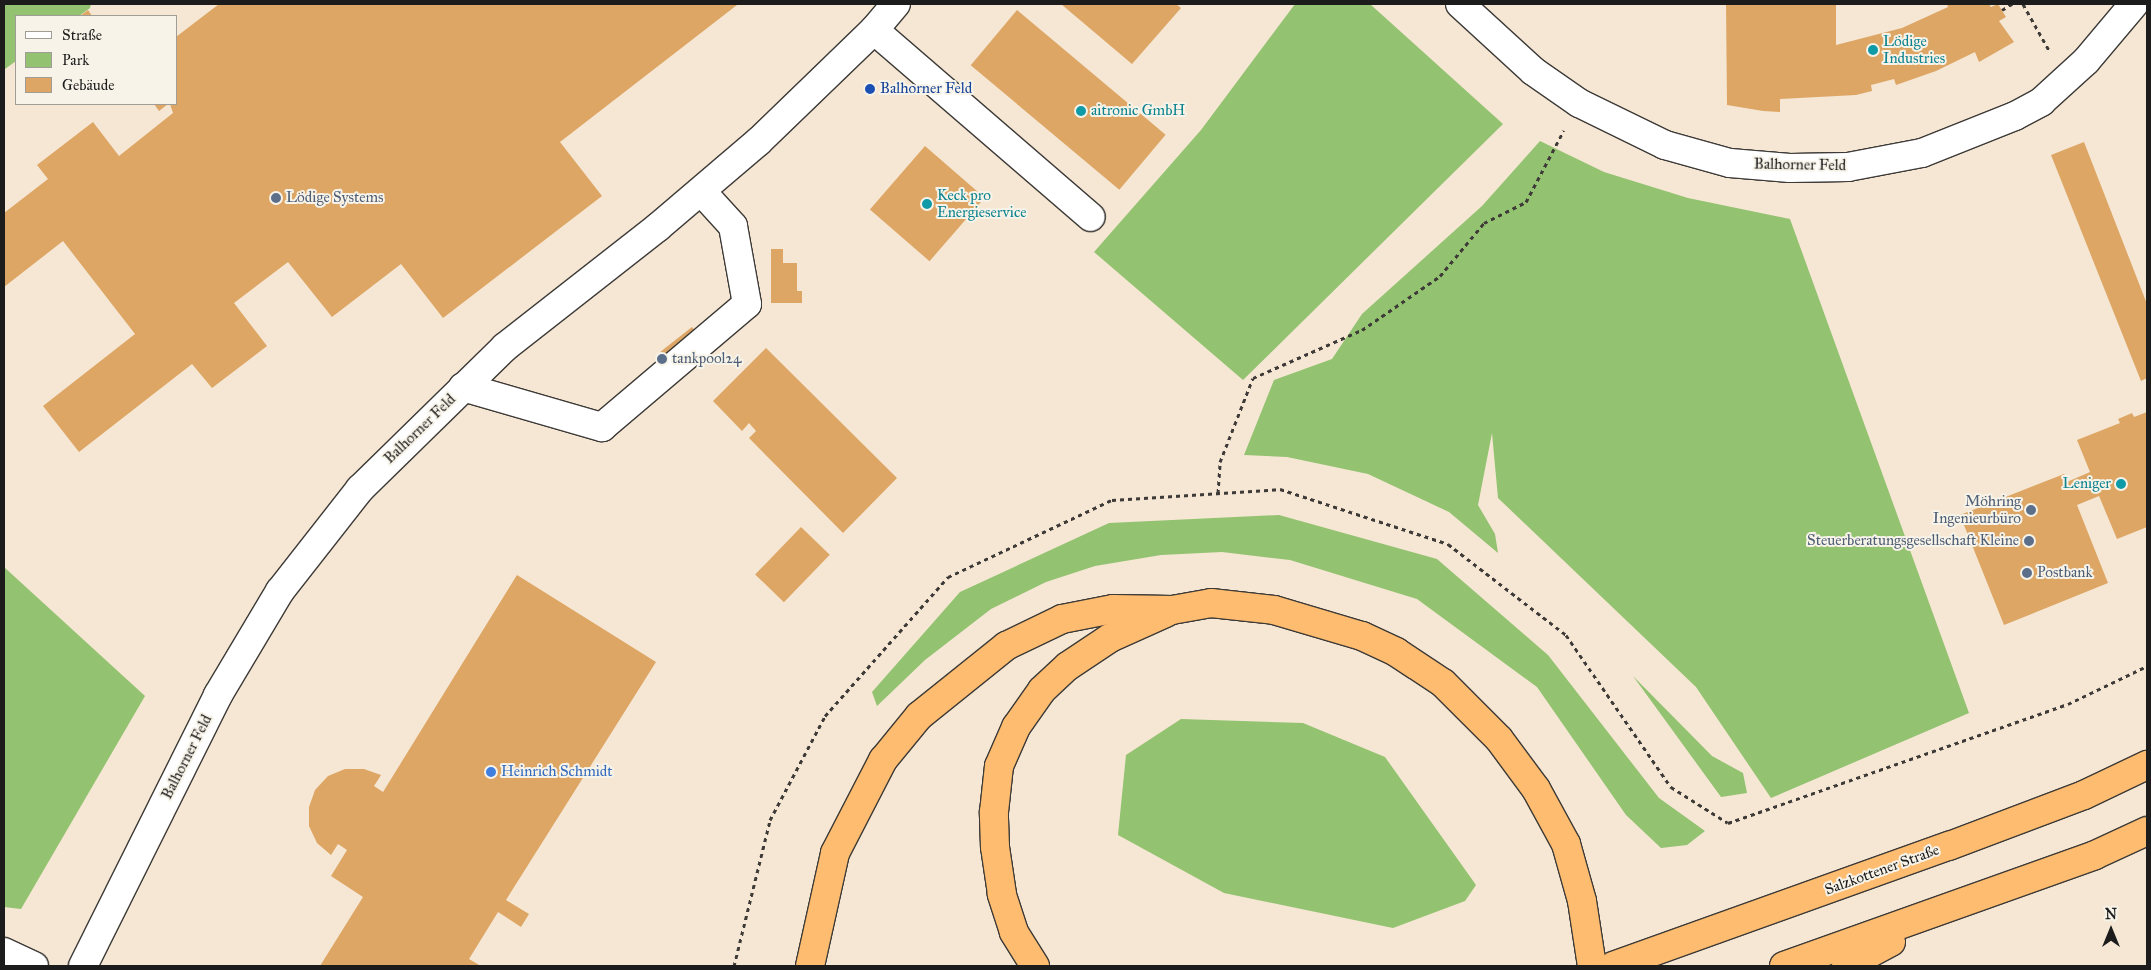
<!DOCTYPE html>
<meta charset="utf-8">
<style>
body{margin:0}
#map{position:relative;width:2151px;height:970px;overflow:hidden;background:#f5e7d3;font-family:"IM FELL Great Primer",serif}
div>[style]{position:absolute}
[style*='--x']{left:calc(var(--x)*1px);top:calc(var(--y)*1px);width:calc(var(--w)*1px);rotate:calc(var(--a)*1deg)}
.green>*{inset:0;background:#93c271}
.building>*{inset:0;background:#dda665;transform-origin:0 0}
.path>*{height:3px;margin-top:-1.5px;transform-origin:0;background:repeating-linear-gradient(90deg,#3d3a37 0 4px,transparent 0 8px)}
.roads{filter:drop-shadow(1px 0 #3d3a37) drop-shadow(-1px 0 #3d3a37) drop-shadow(0 1px #3d3a37) drop-shadow(0 -1px #3d3a37)}
.minor>*{height:28px;margin:-14px;padding:0 14px;transform-origin:14px;border-radius:14px;background:#fff}
.highway>*{height:28px;margin:-14px;padding:0 14px;transform-origin:14px;border-radius:14px;background:#fdbc6f}
.dots>*{width:14px;height:14px;translate:-50% -50%;box-sizing:border-box;border:2px solid #f7f3e8;border-radius:50%}
span{translate:-50% -50%;white-space:nowrap;text-align:center;line-height:1.15;-webkit-text-stroke:4px #f7f3e8;paint-order:stroke}
.culture-label{font-size:15px;color:#0d838f}
.left{translate:0 -50%;text-align:left}
.right{translate:-100% -50%;text-align:right}
.transit-label{font-size:15px;color:#164399}
.street-label{font-size:15px;color:#1c1c1c}
.service-label{font-size:15px;color:#4e5e75}
.shop-label{font-size:15px;color:#366cbe}
.frame{position:absolute;inset:0;border:5px solid #1c1c1c;pointer-events:none}
.legend{position:absolute;left:15px;top:15px;width:162px;height:90px;box-sizing:border-box;background:#f7f3e8;border:1px solid #9f9d96;margin:0;padding:6px 9px;list-style:none;font-size:15px;color:#1c1c1c}
.legend li{display:flex;align-items:center;gap:10px;height:25px}
.legend b{width:25px;border:1px solid #9f9d96}
.north{position:absolute;left:2086px;top:905px;width:50px;height:50px;-webkit-text-stroke:4px #f7f3e8;paint-order:stroke;rotate:0deg;font-size:14px;font-weight:700;line-height:20px;text-align:center;color:#1c1c1c}
.north::after{content:'';display:block;margin:auto;width:18px;height:22px;background:#1c1c1c;clip-path:polygon(50% 0,100% 100%,50% 72%,0 100%)}
</style>
<div id="map">
<div class="green">
<div style="clip-path:polygon(4px 4px,91px 4px,90px 8px,79px 16px,16px 16px,16px 61px,5px 69px)"></div>
<div style="clip-path:polygon(1295px 4px,1370px 4px,1503px 124px,1243px 380px,1094px 252px,1201px 130px)"></div>
<div style="clip-path:polygon(1540px 141px,1604px 172px,1688px 198px,1790px 219px,1969px 713px,1771px 798px,1696px 687px,1498px 498px,1492px 433px,1478px 505px,1495px 534px,1498px 553px,1449px 512px,1368px 474px,1287px 457px,1244px 455px,1274px 380px,1332px 359px,1362px 314px,1482px 206px)"></div>
<div style="clip-path:polygon(1279px 515px,1437px 559px,1548px 655px,1659px 798px,1705px 831px,1687px 845px,1661px 848px,1626px 815px,1537px 687px,1417px 599px,1290px 560px,1222px 552px,1161px 555px,1095px 566px,1046px 582px,991px 609px,925px 660px,877px 706px,872px 692px,960px 592px,1109px 523px)"></div>
<div style="clip-path:polygon(4px 567px,145px 696px,21px 909px,4px 907px)"></div>
<div style="clip-path:polygon(1633px 676px,1712px 756px,1743px 773px,1747px 793px,1721px 797px)"></div>
<div style="clip-path:polygon(1181px 719px,1303px 723px,1385px 757px,1476px 885px,1465px 901px,1393px 928px,1224px 893px,1118px 835px,1126px 755px)"></div>
</div>
<div class="building">
<div style="clip-path:polygon(219px 4px,737px 4px,737px 5px,560px 142px,602px 196px,443px 318px,401px 264px,332px 317px,288px 262px,234px 303px,267px 346px,212px 388px,192px 364px,79px 452px,43px 406px,135px 334px,63px 241px,4px 287px,4px 213px,48px 179px,37px 165px,93px 122px,119px 156px,173px 113px,170px 104px,176px 104px,176px 37px)"></div>
<div style="clip-path:polygon(1061px 4px,1176px 4px,1181px 8px,1132px 64px)"></div>
<div style="clip-path:polygon(1726px 4px,1836px 4px,1836px 45px,1902px 28px,1948px 7px,1947px 4px,1989px 4px,1991px 7px,1998px 4px,2006px 17px,1999px 21px,2014px 42px,1979px 62px,1975px 52px,1936px 71px,1896px 85px,1894px 79px,1871px 85px,1872px 91px,1856px 95px,1780px 99px,1780px 112px,1763px 111px,1727px 105px)"></div>
<div style="clip-path:polygon(88px 10px,92px 16px,80px 16px)"></div>
<div style="left:1017px;top:10px;width:194px;height:72px;rotate:40deg"></div>
<div style="clip-path:polygon(154px 104px,168px 104px,159px 111px)"></div>
<div style="clip-path:polygon(2084px 142px,2147px 304px,2147px 378px,2141px 381px,2051px 155px)"></div>
<div style="left:925px;top:146px;width:79px;height:84px;rotate:41deg"></div>
<div style="clip-path:polygon(771px 249px,783px 249px,783px 263px,797px 263px,797px 291px,802px 291px,802px 303px,771px 303px)"></div>
<div style="left:692px;top:327px;width:11px;height:40px;rotate:52deg"></div>
<div style="clip-path:polygon(766px 348px,897px 478px,843px 533px,749px 438px,756px 431px,749px 423px,742px 431px,713px 401px)"></div>
<div style="clip-path:polygon(2147px 412px,2147px 527px,2117px 539px,2099px 496px,2077px 505px,2108px 583px,2004px 625px,1960px 515px,2064px 474px,2067px 482px,2090px 472px,2077px 440px,2120px 423px,2118px 419px,2132px 413px,2134px 417px)"></div>
<div style="left:801px;top:527px;width:40px;height:66px;rotate:44deg"></div>
<div style="clip-path:polygon(517px 575px,656px 662px,506px 900px,529px 914px,521px 927px,498px 912px,469px 959px,481px 966px,320px 966px,363px 897px,331px 876px,347px 850px,338px 844px,331px 855px,317px 843px,309px 826px,309px 807px,315px 790px,328px 776px,345px 769px,364px 769px,381px 775px,374px 786px,383px 792px)"></div>
</div>
<div class="path">
<div style="--x:2023;--y:4;--w:55;--a:60.6"></div>
<div style="--x:2002;--y:10;--w:12;--a:-31"></div>
<div style="--x:1218;--y:493;--w:31;--a:-86"></div>
<div style="--x:1220;--y:462;--w:90;--a:-68.6"></div>
<div style="--x:1253;--y:378;--w:119;--a:-23.8"></div>
<div style="--x:1362;--y:330;--w:95;--a:-34.7"></div>
<div style="--x:1440;--y:276;--w:69;--a:-50.3"></div>
<div style="--x:1484;--y:223;--w:47;--a:-26.6"></div>
<div style="--x:1526;--y:202;--w:81;--a:-62.2"></div>
<div style="--x:734;--y:966;--w:150;--a:-76.1"></div>
<div style="--x:770;--y:820;--w:118;--a:-62.1"></div>
<div style="--x:825;--y:716;--w:186;--a:-48.5"></div>
<div style="--x:948;--y:577;--w:181;--a:-25.2"></div>
<div style="--x:1112;--y:500;--w:168;--a:-3.7"></div>
<div style="--x:1280;--y:489;--w:177;--a:18.1"></div>
<div style="--x:1448;--y:544;--w:149;--a:37.6"></div>
<div style="--x:1566;--y:635;--w:185;--a:55.4"></div>
<div style="--x:1671;--y:787;--w:67;--a:32.3"></div>
<div style="--x:1728;--y:823;--w:360;--a:-19.3"></div>
<div style="--x:2068;--y:704;--w:88;--a:-25.7"></div>
</div>
<div class="roads">
<div class="minor">
<div style="--x:1460;--y:4;--w:99;--a:42.5"></div>
<div style="--x:1533;--y:71;--w:56;--a:34.8"></div>
<div style="--x:1579;--y:103;--w:96;--a:26"></div>
<div style="--x:1665;--y:145;--w:67;--a:15.5"></div>
<div style="--x:1730;--y:163;--w:60;--a:4.8"></div>
<div style="--x:1790;--y:168;--w:58;--a:-1"></div>
<div style="--x:1848;--y:167;--w:75;--a:-10.7"></div>
<div style="--x:1922;--y:153;--w:100;--a:-21.7"></div>
<div style="--x:2015;--y:116;--w:30;--a:-28"></div>
<div style="--x:2041;--y:102;--w:61;--a:-42.3"></div>
<div style="--x:2086;--y:61;--w:75;--a:-49.9"></div>
<div style="--x:874;--y:30;--w:286;--a:40.8"></div>
<div style="--x:463;--y:387;--w:145;--a:16.1"></div>
<div style="--x:602;--y:427;--w:190;--a:-40.3"></div>
<div style="--x:747;--y:304;--w:79;--a:-100.2"></div>
<div style="--x:733;--y:226;--w:47;--a:-132.4"></div>
<div style="--x:4;--y:952;--w:33;--a:25"></div>
<div style="--x:83;--y:966;--w:303;--a:-63.5"></div>
<div style="--x:218;--y:695;--w:121;--a:-59.2"></div>
<div style="--x:280;--y:591;--w:130;--a:-51.9"></div>
<div style="--x:360;--y:489;--w:203;--a:-44.4"></div>
<div style="--x:505;--y:347;--w:194;--a:-38.1"></div>
<div style="--x:658;--y:227;--w:131;--a:-40.4"></div>
<div style="--x:758;--y:142;--w:161;--a:-44"></div>
<div style="--x:874;--y:30;--w:34;--a:-50"></div>
</div>
<div class="highway">
<div style="--x:810;--y:966;--w:116;--a:-77.5"></div>
<div style="--x:835;--y:853;--w:105;--a:-62.7"></div>
<div style="--x:883;--y:760;--w:57;--a:-50.7"></div>
<div style="--x:919;--y:716;--w:112;--a:-38.8"></div>
<div style="--x:1006;--y:646;--w:62;--a:-25.7"></div>
<div style="--x:1062;--y:619;--w:52;--a:-11.1"></div>
<div style="--x:1113;--y:609;--w:59;--a:1"></div>
<div style="--x:1172;--y:610;--w:40;--a:-10"></div>
<div style="--x:1211;--y:603;--w:63;--a:6.3"></div>
<div style="--x:1274;--y:610;--w:92;--a:16.5"></div>
<div style="--x:1362;--y:636;--w:38;--a:25"></div>
<div style="--x:1396;--y:652;--w:56;--a:33.4"></div>
<div style="--x:1443;--y:683;--w:79;--a:45"></div>
<div style="--x:1499;--y:739;--w:62;--a:53.5"></div>
<div style="--x:1536;--y:789;--w:63;--a:61.4"></div>
<div style="--x:1566;--y:844;--w:59;--a:74.3"></div>
<div style="--x:1582;--y:901;--w:66;--a:81.3"></div>
<div style="--x:1035;--y:966;--w:40;--a:-122"></div>
<div style="--x:1014;--y:932;--w:40;--a:-108"></div>
<div style="--x:1002;--y:894;--w:48;--a:-98.5"></div>
<div style="--x:995;--y:847;--w:35;--a:-92"></div>
<div style="--x:994;--y:812;--w:46;--a:-83.8"></div>
<div style="--x:999;--y:766;--w:43;--a:-66.4"></div>
<div style="--x:1016;--y:727;--w:45;--a:-54.9"></div>
<div style="--x:1042;--y:690;--w:35;--a:-43"></div>
<div style="--x:1068;--y:666;--w:50;--a:-33.7"></div>
<div style="--x:1110;--y:638;--w:61;--a:-24.1"></div>
<div style="--x:1613;--y:966;--w:357;--a:-19.7"></div>
<div style="--x:1949;--y:846;--w:144;--a:-20.7"></div>
<div style="--x:2084;--y:795;--w:70;--a:-25.5"></div>
<div style="--x:1784;--y:966;--w:330;--a:-19.6"></div>
<div style="--x:2095;--y:855;--w:57;--a:-24.8"></div>
<div style="--x:1846;--y:966;--w:51;--a:-28.1"></div>
</div>
</div>
<div class="dots">
<div style="left:1873px;top:50px;background:#0f9aa8"></div>
<div style="left:870px;top:89px;background:#1a4fb4"></div>
<div style="left:1081px;top:111px;background:#0f9aa8"></div>
<div style="left:276px;top:198px;background:#5c6f8a"></div>
<div style="left:927px;top:204px;background:#0f9aa8"></div>
<div style="left:662px;top:359px;background:#5c6f8a"></div>
<div style="left:2121px;top:484px;background:#0f9aa8"></div>
<div style="left:2031px;top:510px;background:#5c6f8a"></div>
<div style="left:2029px;top:541px;background:#5c6f8a"></div>
<div style="left:2027px;top:573px;background:#5c6f8a"></div>
<div style="left:491px;top:772px;background:#3f7fe0"></div>
</div>
<div class="culture-label">
<span class="left" style="left:1883px;top:50px">Lödige<br>Industries</span>
<span class="left" style="left:1091px;top:111px">aitronic GmbH</span>
<span class="left" style="left:937px;top:204px">Keck pro<br>Energieservice</span>
<span class="right" style="left:2111px;top:484px">Leniger</span>
</div>
<div class="transit-label">
<span class="left" style="left:880px;top:89px">Balhorner Feld</span>
</div>
<div class="street-label">
<span style="left:1800px;top:165px;rotate:1deg">Balhorner Feld</span>
<span style="left:420px;top:429px;rotate:-44deg">Balhorner Feld</span>
<span style="left:187px;top:757px;rotate:-63deg">Balhorner Feld</span>
<span style="left:1882px;top:870px;rotate:-20deg">Salzkottener Straße</span>
</div>
<div class="service-label">
<span class="left" style="left:286px;top:198px">Lödige Systems</span>
<span class="left" style="left:672px;top:359px">tankpool24</span>
<span class="right" style="left:2021px;top:510px">Möhring<br>Ingenieurbüro</span>
<span class="right" style="left:2019px;top:541px">Steuerberatungsgesellschaft Kleine</span>
<span class="left" style="left:2037px;top:573px">Postbank</span>
</div>
<div class="shop-label">
<span class="left" style="left:501px;top:772px">Heinrich Schmidt</span>
</div>
<div class="frame"></div>
<ul class="legend">
<li><b style="height:6px;background:#fff"></b>Straße</li>
<li><b style="height:14px;background:#93c271"></b>Park</li>
<li><b style="height:14px;background:#dda665"></b>Gebäude</li>
</ul>
<div class="north">N</div>
</div>
